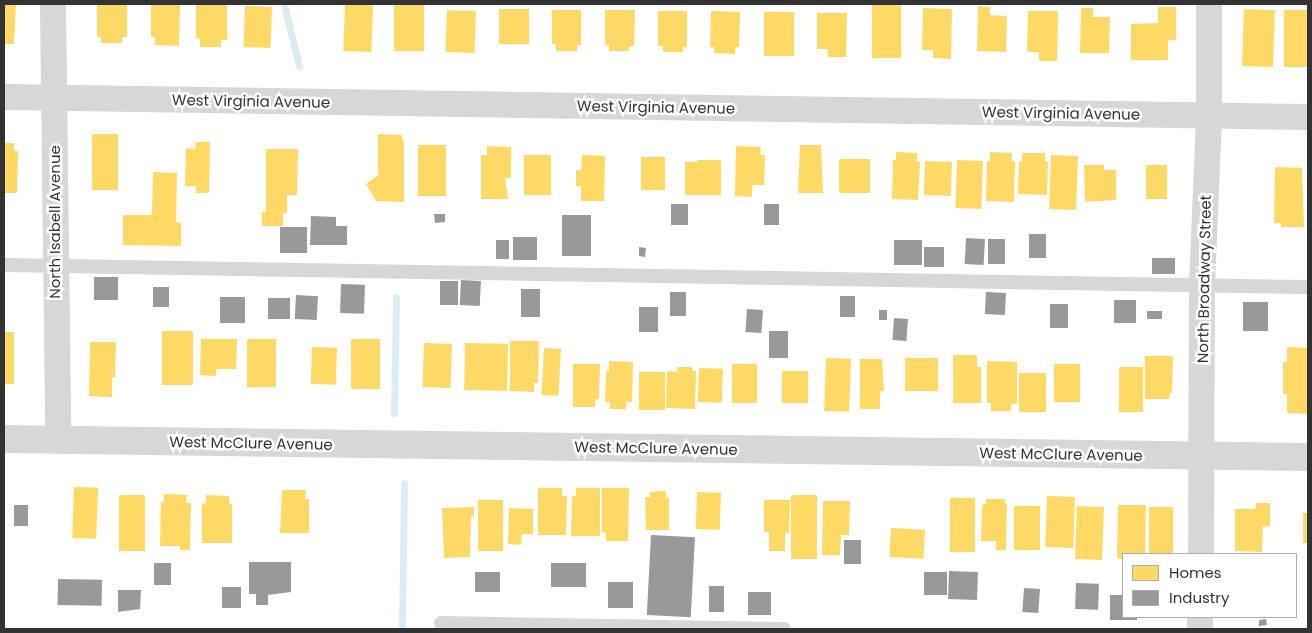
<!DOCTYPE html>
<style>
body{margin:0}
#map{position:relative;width:1312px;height:633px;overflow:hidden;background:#fff;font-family:Poppins,sans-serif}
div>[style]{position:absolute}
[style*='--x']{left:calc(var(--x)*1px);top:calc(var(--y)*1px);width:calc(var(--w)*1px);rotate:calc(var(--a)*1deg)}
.homes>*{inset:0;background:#ffd966;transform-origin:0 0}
.industry>*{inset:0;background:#999;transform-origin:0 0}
.stream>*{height:7px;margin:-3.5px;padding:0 3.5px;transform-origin:3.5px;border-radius:3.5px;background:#ddebf3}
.service>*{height:14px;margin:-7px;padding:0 7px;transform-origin:7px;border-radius:7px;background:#d7d7d7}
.minor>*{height:26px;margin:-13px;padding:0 13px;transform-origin:13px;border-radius:13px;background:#d7d7d7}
.tertiary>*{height:28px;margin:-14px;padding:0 14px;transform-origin:14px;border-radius:14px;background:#d7d7d7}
span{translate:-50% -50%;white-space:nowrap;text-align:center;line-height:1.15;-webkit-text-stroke:5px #fff;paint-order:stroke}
.street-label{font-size:15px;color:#333}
.frame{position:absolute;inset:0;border:5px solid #333;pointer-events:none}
.legend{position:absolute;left:1122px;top:553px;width:175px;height:65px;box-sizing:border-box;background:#fff;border:1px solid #adadad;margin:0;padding:6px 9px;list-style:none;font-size:15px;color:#333}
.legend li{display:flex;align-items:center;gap:10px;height:25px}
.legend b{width:25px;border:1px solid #adadad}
</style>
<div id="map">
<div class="homes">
<div style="clip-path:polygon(4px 4px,16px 4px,14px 44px,4px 44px)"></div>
<div style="clip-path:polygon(97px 4px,127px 4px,127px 37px,122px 37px,122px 43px,101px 43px,101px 37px,97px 37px)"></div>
<div style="clip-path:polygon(151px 4px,180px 4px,179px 46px,155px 45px,155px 37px,151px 37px)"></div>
<div style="clip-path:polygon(196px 4px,227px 4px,227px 40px,221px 40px,221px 47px,200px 47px,200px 39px,196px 38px)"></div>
<div style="left:345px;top:4px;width:28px;height:47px;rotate:2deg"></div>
<div style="left:394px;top:4px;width:30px;height:47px"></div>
<div style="left:872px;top:4px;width:29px;height:54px"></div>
<div style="left:245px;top:6px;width:27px;height:41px;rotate:2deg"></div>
<div style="clip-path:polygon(978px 6px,990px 7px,990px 15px,1007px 16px,1006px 52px,977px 51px)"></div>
<div style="clip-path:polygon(1158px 7px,1176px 7px,1176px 40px,1168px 40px,1168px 60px,1131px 60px,1131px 24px,1158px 23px)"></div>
<div style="clip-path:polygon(923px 8px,952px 9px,951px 59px,933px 58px,933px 50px,922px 50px)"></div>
<div style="clip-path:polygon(1081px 8px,1093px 8px,1093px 17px,1110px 17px,1109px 53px,1080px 53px)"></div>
<div style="left:499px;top:9px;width:30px;height:35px"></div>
<div style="left:1244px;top:9px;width:31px;height:57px;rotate:2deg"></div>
<div style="left:447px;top:10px;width:29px;height:42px;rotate:2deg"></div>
<div style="clip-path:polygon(552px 10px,581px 10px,581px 45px,577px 45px,577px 51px,556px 51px,556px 44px,552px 44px)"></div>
<div style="clip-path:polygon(605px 10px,635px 10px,634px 46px,629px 46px,629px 51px,609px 51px,609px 45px,605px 45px)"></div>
<div style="left:1284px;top:10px;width:24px;height:57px"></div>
<div style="clip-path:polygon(658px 11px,687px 11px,687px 47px,683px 47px,683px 52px,663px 52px,663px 46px,658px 46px)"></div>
<div style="clip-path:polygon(711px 11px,740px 12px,739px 47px,735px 47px,735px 54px,714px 53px,714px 47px,710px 47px)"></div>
<div style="clip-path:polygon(1028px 11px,1058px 11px,1057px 61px,1039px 61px,1039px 52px,1027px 52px)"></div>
<div style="left:764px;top:12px;width:30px;height:44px"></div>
<div style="clip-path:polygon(817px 13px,847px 13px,846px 57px,828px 57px,828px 49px,817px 49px)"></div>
<div style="left:92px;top:134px;width:26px;height:56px"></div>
<div style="clip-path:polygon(378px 134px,402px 135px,403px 142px,404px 141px,404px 202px,376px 201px,366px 184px,378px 175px)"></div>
<div style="clip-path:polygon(196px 142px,210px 142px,209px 193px,196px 193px,196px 186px,185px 186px,186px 148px,195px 149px)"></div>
<div style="clip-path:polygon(4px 143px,14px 143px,14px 151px,18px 151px,17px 193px,4px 193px)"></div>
<div style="left:418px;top:145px;width:28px;height:51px"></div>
<div style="clip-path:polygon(800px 145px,821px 145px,823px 193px,798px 193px)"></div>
<div style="clip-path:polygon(487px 146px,511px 147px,511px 178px,505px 178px,508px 199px,481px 199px,481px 155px,487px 155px)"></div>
<div style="clip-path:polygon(736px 146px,761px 147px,760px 155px,765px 155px,764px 185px,752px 185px,752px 197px,735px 196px)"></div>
<div style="clip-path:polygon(266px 149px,298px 149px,297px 195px,287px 195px,287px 213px,283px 213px,283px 226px,262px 226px,262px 212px,266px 212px)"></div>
<div style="clip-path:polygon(896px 152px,917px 153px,917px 162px,920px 162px,918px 200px,892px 199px,893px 160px,896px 160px)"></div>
<div style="clip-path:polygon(990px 152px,1012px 153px,1012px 161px,1015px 161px,1014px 202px,986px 201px,987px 161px,990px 161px)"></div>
<div style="clip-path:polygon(1022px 153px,1045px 153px,1045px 162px,1048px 162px,1047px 195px,1018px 194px,1019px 162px,1022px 162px)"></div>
<div style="left:551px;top:155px;width:40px;height:27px;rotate:90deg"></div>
<div style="clip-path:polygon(582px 155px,605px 156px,604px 201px,581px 201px,581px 186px,576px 186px,576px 170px,581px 170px)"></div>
<div style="left:1051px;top:155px;width:27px;height:54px;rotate:2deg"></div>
<div style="left:641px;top:157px;width:24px;height:33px"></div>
<div style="left:839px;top:159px;width:31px;height:34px"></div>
<div style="clip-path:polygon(697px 160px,721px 160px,721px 195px,685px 195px,685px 162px,697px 162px)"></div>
<div style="left:957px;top:160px;width:26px;height:48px;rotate:2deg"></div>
<div style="left:925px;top:161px;width:27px;height:34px;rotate:2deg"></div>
<div style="clip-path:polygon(1084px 165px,1104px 165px,1104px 170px,1116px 170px,1116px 200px,1085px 202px)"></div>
<div style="left:1146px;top:165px;width:21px;height:34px"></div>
<div style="clip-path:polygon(1275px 167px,1302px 168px,1304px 227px,1281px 227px,1281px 223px,1274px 223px)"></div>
<div style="clip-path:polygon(153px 172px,177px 173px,176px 222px,181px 223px,181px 246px,123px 245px,123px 215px,152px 215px)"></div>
<div style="left:162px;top:331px;width:31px;height:54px"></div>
<div style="left:4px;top:332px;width:10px;height:52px"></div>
<div style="clip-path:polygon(201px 339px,237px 339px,236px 369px,216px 369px,216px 376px,200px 375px)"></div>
<div style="left:247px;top:339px;width:29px;height:48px"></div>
<div style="left:351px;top:339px;width:29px;height:50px"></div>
<div style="clip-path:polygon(510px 341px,539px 341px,538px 383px,534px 383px,534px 392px,510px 391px)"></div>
<div style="clip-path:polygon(90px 342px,116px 342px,115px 377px,112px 377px,112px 397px,89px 396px)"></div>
<div style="left:424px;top:343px;width:28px;height:44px;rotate:2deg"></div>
<div style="left:465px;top:343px;width:43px;height:47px;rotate:1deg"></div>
<div style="left:312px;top:347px;width:25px;height:37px;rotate:2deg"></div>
<div style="clip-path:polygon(1287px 347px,1308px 348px,1308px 414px,1287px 413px,1287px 394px,1283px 394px,1283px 362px,1287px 362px)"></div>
<div style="left:544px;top:348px;width:17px;height:47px;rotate:3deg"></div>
<div style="clip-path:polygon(953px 355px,977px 355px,977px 367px,981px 367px,981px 403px,953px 403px)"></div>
<div style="clip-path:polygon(1145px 356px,1173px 356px,1172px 393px,1170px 393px,1169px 399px,1145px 399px)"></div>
<div style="left:826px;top:358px;width:25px;height:53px;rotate:2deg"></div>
<div style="left:905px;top:358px;width:33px;height:33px"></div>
<div style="clip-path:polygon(860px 359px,882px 359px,884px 391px,880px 391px,880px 409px,860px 409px)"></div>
<div style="clip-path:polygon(609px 361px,633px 362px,632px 402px,626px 402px,626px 409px,610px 409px,610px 402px,605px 402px,606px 371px,609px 371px)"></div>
<div style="clip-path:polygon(987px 361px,1017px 362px,1017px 404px,1011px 404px,1011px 411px,991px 411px,991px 403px,987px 403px)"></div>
<div style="clip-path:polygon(573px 364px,600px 364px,599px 399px,595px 399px,595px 407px,573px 407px)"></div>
<div style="left:732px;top:364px;width:25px;height:39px"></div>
<div style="left:1054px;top:364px;width:26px;height:38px"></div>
<div style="clip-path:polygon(677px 367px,692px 367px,692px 371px,696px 371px,695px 409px,666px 408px,667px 371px,677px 372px)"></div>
<div style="left:1119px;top:367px;width:24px;height:45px"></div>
<div style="left:699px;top:368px;width:24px;height:34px;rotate:2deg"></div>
<div style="left:782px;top:371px;width:26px;height:32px"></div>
<div style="left:639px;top:372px;width:26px;height:38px"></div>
<div style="left:1019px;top:373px;width:27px;height:39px"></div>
<div style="left:74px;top:487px;width:24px;height:51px;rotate:2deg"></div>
<div style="clip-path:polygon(538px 488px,562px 488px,562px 496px,567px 496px,566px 535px,538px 535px)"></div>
<div style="clip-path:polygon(576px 488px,600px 488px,600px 536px,571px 536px,572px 496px,576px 496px)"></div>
<div style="clip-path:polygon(602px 488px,629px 488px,628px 541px,606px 541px,606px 533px,602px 532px)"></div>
<div style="clip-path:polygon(282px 490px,306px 490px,305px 499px,309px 499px,309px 533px,280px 533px)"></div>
<div style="clip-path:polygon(666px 491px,666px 498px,669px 498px,669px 530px,646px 530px,645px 497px,650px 497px,650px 492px)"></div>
<div style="left:697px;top:492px;width:24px;height:37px;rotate:2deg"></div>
<div style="clip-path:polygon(164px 494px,187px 495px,186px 503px,191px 503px,190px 550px,180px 550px,180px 546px,160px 546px,161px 502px,164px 502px)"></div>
<div style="left:145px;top:495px;width:56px;height:26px;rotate:90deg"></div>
<div style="clip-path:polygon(206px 495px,229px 496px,229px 504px,232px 504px,232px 543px,202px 543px,202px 503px,206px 504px)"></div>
<div style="left:791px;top:495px;width:26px;height:64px"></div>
<div style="left:1047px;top:496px;width:28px;height:51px;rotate:2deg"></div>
<div style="left:950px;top:498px;width:25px;height:54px"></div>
<div style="clip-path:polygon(986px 499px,1005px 499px,1005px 504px,1007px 504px,1006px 550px,996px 550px,996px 541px,981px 541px,982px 505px,986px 504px)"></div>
<div style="left:478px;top:500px;width:25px;height:51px"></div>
<div style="clip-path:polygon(764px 500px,790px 500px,789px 533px,785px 533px,785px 551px,769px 551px,769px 532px,764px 532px)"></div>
<div style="clip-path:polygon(823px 501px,850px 501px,849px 535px,841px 535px,840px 555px,822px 555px)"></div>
<div style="clip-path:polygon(1256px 503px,1270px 503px,1270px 526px,1263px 526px,1262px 552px,1235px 551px,1235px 509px,1256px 509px)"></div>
<div style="clip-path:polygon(1118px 505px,1146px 505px,1145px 554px,1123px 554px,1123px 559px,1117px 558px)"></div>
<div style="left:1014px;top:506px;width:26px;height:44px"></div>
<div style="left:1077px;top:506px;width:27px;height:53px;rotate:2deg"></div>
<div style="clip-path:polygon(474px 507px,474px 516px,471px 516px,470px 557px,444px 558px,442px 508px)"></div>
<div style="left:1149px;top:507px;width:24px;height:46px"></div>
<div style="clip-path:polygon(509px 508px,533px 509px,533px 534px,522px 534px,521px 545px,508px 544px)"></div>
<div style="left:1303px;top:513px;width:5px;height:30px"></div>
<div style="left:891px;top:528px;width:34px;height:29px;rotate:3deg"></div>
</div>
<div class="industry">
<div style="left:671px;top:204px;width:17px;height:21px"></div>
<div style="left:764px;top:204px;width:15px;height:21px"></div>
<div style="clip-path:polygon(434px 214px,445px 214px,445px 222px,435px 223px)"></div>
<div style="left:562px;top:215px;width:29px;height:41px"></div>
<div style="clip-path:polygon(311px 216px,336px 217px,336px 226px,347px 226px,347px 245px,310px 245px)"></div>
<div style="left:280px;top:227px;width:27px;height:26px"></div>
<div style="left:1029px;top:234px;width:17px;height:24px"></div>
<div style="left:513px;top:237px;width:24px;height:23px"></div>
<div style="left:966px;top:238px;width:19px;height:26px;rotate:3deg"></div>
<div style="left:988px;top:239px;width:17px;height:25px"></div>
<div style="left:496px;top:240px;width:13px;height:19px"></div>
<div style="left:894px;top:240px;width:28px;height:25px"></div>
<div style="clip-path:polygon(639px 247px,646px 248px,645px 257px,639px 256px)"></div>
<div style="left:924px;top:247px;width:20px;height:20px"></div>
<div style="left:1152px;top:258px;width:23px;height:16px"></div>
<div style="left:94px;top:277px;width:24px;height:23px"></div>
<div style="left:461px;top:280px;width:20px;height:25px;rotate:3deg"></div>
<div style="left:440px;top:281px;width:18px;height:24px"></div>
<div style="left:341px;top:284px;width:24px;height:29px;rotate:2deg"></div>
<div style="left:153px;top:287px;width:16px;height:20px"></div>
<div style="left:521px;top:289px;width:19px;height:28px"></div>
<div style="left:670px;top:292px;width:16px;height:24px"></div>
<div style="left:986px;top:292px;width:20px;height:22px;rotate:3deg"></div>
<div style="left:296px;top:295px;width:22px;height:24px;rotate:3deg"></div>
<div style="left:840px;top:296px;width:15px;height:21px"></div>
<div style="left:220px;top:297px;width:25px;height:26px"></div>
<div style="left:268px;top:298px;width:22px;height:21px"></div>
<div style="left:1114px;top:300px;width:22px;height:23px"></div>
<div style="left:1243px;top:302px;width:25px;height:29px"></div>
<div style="left:1050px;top:304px;width:18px;height:24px"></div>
<div style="left:639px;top:307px;width:19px;height:25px"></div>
<div style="left:747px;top:309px;width:16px;height:23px;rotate:4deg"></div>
<div style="left:879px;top:310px;width:8px;height:10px"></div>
<div style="left:1147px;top:311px;width:15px;height:8px"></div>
<div style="left:894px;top:318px;width:14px;height:22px;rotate:4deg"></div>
<div style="left:769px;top:331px;width:19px;height:27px"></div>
<div style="left:14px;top:505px;width:14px;height:21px"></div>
<div style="left:651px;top:535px;width:44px;height:80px;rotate:3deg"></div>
<div style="left:844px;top:540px;width:17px;height:24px"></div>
<div style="clip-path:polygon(249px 562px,291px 562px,291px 592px,268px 595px,268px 605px,256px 605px,256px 594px,249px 594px)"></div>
<div style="left:154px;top:563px;width:17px;height:22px"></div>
<div style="left:551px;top:563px;width:35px;height:24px"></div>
<div style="left:949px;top:571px;width:29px;height:28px;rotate:2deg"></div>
<div style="left:475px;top:572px;width:25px;height:20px"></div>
<div style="left:924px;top:572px;width:23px;height:23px"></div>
<div style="left:58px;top:579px;width:44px;height:26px;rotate:1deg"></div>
<div style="left:608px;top:582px;width:25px;height:26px"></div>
<div style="left:1076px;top:583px;width:23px;height:26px;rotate:2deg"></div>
<div style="left:709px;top:586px;width:15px;height:26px"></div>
<div style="left:222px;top:587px;width:19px;height:21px"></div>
<div style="left:1024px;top:588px;width:16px;height:24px;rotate:4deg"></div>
<div style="clip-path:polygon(118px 590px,141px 590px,140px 609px,118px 612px)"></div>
<div style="left:748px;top:592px;width:23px;height:23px"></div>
<div style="clip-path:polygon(1110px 595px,1123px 595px,1123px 617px,1137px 617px,1137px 620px,1110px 620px)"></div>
<div style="clip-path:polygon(1266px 619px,1267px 625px,1259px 626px,1259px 620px)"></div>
</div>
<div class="stream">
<div style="--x:284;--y:4;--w:64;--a:76.4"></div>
<div style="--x:394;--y:413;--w:116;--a:-89"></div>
<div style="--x:402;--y:629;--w:146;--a:-89.2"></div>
</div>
<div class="service">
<div style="--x:4;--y:265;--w:1304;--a:0.97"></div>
<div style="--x:441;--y:623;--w:343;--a:1"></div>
</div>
<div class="minor">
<div style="--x:53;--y:4;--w:436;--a:89.3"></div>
<div style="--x:4;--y:97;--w:1304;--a:0.88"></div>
<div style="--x:1201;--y:554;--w:269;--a:-89.8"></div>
<div style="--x:1202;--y:285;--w:170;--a:-87.6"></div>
<div style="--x:1209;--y:115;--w:111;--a:-90"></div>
<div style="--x:1200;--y:629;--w:12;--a:-90"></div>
</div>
<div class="tertiary">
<div style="--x:4;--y:439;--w:1304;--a:0.79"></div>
</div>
<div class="street-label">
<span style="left:251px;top:101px;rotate:1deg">West Virginia Avenue</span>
<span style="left:656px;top:107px;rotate:1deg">West Virginia Avenue</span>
<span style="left:1061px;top:113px;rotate:1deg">West Virginia Avenue</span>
<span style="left:55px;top:222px;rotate:-90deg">North Isabell Avenue</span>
<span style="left:1204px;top:279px;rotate:-89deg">North Broadway Street</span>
<span style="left:251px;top:443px;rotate:1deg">West McClure Avenue</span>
<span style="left:656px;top:448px;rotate:1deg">West McClure Avenue</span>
<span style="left:1061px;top:454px;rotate:1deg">West McClure Avenue</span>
</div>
<div class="frame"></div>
<ul class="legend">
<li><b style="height:14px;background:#ffd966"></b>Homes</li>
<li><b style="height:14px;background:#999"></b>Industry</li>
</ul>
</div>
